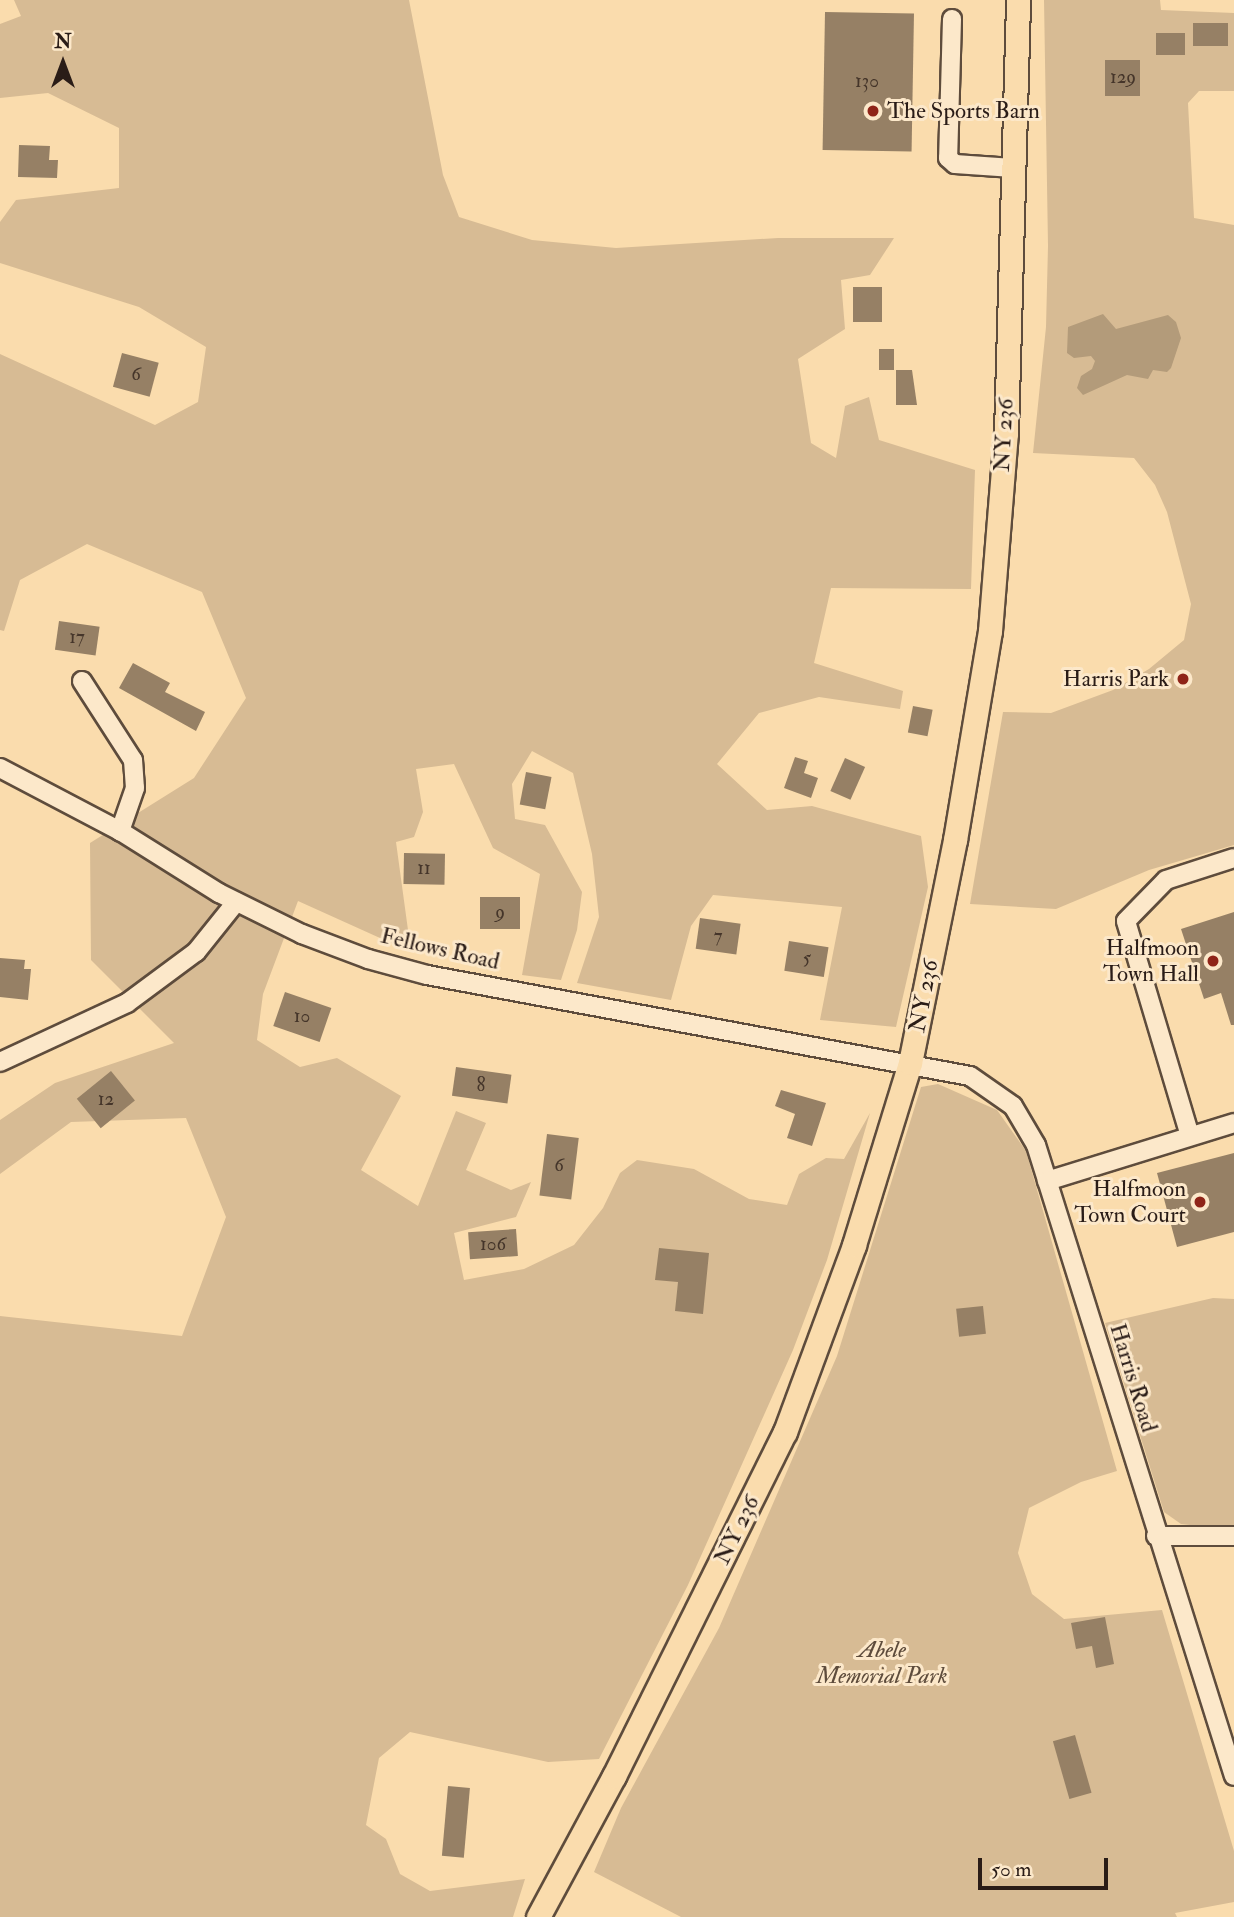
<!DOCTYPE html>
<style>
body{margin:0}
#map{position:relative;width:1234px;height:1917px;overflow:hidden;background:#fadcad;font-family:"IM FELL Double Pica",serif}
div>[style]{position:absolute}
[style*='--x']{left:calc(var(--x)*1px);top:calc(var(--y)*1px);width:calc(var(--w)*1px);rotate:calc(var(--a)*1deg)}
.green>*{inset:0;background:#d7bb94}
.water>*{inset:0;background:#b39b7a}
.building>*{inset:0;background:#968065;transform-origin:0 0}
.roads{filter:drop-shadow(2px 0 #5e4c3c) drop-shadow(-2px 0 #5e4c3c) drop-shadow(0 2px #5e4c3c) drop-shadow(0 -2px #5e4c3c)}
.minor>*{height:18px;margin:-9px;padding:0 9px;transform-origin:9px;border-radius:9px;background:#fce8ca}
.major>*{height:23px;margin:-11.5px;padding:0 11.5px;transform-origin:11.5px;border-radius:11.5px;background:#fadcad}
.dots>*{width:19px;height:19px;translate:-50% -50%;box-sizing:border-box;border:4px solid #fce8ca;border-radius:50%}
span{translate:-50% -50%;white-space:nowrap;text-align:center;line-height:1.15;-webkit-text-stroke:6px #fce8ca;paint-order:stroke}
.number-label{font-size:19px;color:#45352a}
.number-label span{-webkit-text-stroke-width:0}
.poi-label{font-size:23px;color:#2a1c17}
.left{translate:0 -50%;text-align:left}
.right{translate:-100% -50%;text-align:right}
.street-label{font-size:23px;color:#2a1c17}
.park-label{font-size:23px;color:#5e4c3c;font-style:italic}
.north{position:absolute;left:28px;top:28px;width:70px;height:70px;-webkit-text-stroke:5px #fce8ca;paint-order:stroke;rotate:0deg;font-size:19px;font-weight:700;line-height:28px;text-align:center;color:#2a1c17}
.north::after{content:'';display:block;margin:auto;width:24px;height:32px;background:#2a1c17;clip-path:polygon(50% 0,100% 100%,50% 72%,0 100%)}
.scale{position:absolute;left:978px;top:1858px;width:130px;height:32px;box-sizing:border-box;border:4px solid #2a1c17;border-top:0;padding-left:9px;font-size:21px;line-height:24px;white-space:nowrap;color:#2a1c17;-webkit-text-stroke:5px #fce8ca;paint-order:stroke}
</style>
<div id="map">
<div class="green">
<div style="clip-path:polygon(14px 0,409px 0,443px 175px,459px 217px,532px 240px,616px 248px,778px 238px,894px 238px,870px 275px,841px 280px,845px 329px,798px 359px,811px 443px,836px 458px,845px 406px,869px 397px,879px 440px,975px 470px,971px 589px,831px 588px,814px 663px,903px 691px,900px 709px,819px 697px,759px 713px,717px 764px,767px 810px,812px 806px,921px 836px,928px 887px,896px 1027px,820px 1020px,842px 907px,713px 895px,691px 926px,671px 1000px,577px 983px,599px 917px,592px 854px,573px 773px,532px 751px,512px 784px,515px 819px,545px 825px,582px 892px,577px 930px,561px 980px,522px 975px,540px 874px,493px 848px,454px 764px,416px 769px,423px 812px,414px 837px,396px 842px,411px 952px,298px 901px,263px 994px,257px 1040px,300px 1067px,337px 1058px,401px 1096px,361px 1170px,418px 1206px,456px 1111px,486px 1123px,466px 1170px,511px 1190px,531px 1182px,516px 1217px,454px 1233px,464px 1280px,524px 1269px,574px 1245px,603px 1208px,620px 1173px,637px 1160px,694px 1169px,749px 1199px,787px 1205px,799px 1174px,826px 1158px,844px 1159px,870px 1113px,827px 1260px,793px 1350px,688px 1585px,599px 1759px,548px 1762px,410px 1732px,379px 1758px,366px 1825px,386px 1839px,400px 1874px,430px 1891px,525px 1879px,513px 1917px,0 1917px,0 1316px,182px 1336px,226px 1217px,186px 1118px,71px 1122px,0 1174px,0 1120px,55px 1083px,174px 1043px,91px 960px,90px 843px,194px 778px,246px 698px,202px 592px,87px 544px,20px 580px,4px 631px,0 630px,0 354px,155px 425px,198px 402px,206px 347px,139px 307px,0 263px,0 222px,16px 200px,119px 188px,119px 128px,48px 93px,0 98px,0 24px,21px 16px)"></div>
<div style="clip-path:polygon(1044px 0,1160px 0,1161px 10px,1234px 13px,1234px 91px,1199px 91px,1188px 103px,1194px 218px,1234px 225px,1234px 845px,1149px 870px,1056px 909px,970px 904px,1003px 712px,1051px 713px,1113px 690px,1149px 669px,1184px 640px,1191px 604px,1167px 512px,1155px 485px,1134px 458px,1033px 453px,1046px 327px,1048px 246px)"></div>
<div style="clip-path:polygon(938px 1084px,997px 1110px,1026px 1151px,1117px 1471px,1081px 1482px,1029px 1508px,1018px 1553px,1032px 1594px,1064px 1619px,1162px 1610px,1234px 1851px,1234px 1902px,1175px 1913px,1177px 1917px,681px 1917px,594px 1872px,621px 1808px,719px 1628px,837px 1356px,921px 1087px)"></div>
<div style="clip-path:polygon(1213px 1298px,1234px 1299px,1234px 1525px,1207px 1527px,1181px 1524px,1164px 1512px,1105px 1323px)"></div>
</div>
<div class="water">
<div style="clip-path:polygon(1103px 314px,1116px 329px,1168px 315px,1176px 322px,1181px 338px,1171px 368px,1167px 372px,1153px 370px,1148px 379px,1127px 375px,1083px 395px,1077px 388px,1081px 376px,1092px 369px,1095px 361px,1091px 356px,1074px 358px,1067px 353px,1068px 327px)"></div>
</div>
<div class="building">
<div style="left:825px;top:12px;width:89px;height:138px;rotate:1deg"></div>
<div style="left:1193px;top:23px;width:35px;height:23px"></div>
<div style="left:1156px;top:33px;width:29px;height:22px"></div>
<div style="left:1105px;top:60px;width:35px;height:36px"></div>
<div style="clip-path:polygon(19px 145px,50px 146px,49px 160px,58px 160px,57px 178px,18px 177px)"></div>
<div style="left:853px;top:287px;width:29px;height:35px"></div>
<div style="left:879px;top:349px;width:15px;height:21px"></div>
<div style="left:122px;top:353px;width:38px;height:35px;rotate:15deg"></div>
<div style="clip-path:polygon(896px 370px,912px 370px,917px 405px,896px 405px)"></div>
<div style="left:59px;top:621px;width:41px;height:29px;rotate:8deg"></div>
<div style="clip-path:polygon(133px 663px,170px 683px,165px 692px,205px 712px,196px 731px,119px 688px)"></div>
<div style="left:913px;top:706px;width:20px;height:27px;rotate:11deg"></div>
<div style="clip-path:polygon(795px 757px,808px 761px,804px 773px,818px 778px,811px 798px,784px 788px)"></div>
<div style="left:845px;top:758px;width:22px;height:36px;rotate:24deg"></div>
<div style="left:526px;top:772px;width:26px;height:33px;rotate:11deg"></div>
<div style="left:404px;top:853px;width:41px;height:31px;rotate:1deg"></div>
<div style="left:480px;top:897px;width:40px;height:32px"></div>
<div style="clip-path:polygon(1234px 912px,1234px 1025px,1231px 1025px,1221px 993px,1204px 999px,1181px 929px)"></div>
<div style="left:700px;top:918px;width:41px;height:31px;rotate:8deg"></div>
<div style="left:789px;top:941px;width:40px;height:30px;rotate:9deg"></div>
<div style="clip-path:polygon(0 958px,25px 960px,24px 969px,31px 969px,28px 1000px,0 997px)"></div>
<div style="left:285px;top:992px;width:49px;height:36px;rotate:19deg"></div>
<div style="left:456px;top:1067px;width:56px;height:29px;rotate:8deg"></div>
<div style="left:111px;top:1071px;width:38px;height:44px;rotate:51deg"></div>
<div style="clip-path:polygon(781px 1090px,826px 1103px,812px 1146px,787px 1138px,795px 1114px,775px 1106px)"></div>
<div style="left:547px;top:1134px;width:32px;height:62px;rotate:7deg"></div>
<div style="clip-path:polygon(1234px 1153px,1234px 1232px,1177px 1247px,1157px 1173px)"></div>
<div style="left:516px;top:1229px;width:27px;height:48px;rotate:86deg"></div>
<div style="clip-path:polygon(659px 1248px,709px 1253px,703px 1314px,675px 1311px,678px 1282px,655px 1280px)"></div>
<div style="left:983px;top:1306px;width:28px;height:27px;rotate:84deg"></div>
<div style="clip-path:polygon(1105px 1617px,1114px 1664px,1096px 1668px,1092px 1646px,1076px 1649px,1071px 1623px)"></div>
<div style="left:1075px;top:1735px;width:60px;height:23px;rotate:74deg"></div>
<div style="left:448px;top:1786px;width:22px;height:70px;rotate:5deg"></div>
</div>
<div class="roads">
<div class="minor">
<div style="--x:952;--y:19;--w:139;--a:91.6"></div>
<div style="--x:948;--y:158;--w:9;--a:41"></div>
<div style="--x:955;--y:164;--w:58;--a:3.9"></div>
<div style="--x:82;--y:681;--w:94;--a:57.2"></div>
<div style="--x:133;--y:760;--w:28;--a:86"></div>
<div style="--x:135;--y:788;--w:46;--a:109.2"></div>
<div style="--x:0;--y:768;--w:136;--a:27.7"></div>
<div style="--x:120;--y:831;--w:117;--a:32.1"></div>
<div style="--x:219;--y:893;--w:93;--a:26.3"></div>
<div style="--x:302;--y:934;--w:71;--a:20.7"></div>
<div style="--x:368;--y:959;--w:61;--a:15.2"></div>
<div style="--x:427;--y:975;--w:552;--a:10.54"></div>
<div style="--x:970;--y:1076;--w:52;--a:34.9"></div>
<div style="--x:1013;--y:1106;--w:45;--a:59.5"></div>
<div style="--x:1036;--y:1145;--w:661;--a:72.58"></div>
<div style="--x:0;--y:1062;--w:140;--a:-24.9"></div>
<div style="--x:127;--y:1003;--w:86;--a:-36.5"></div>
<div style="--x:196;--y:952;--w:64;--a:-51.3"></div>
<div style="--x:1190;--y:1136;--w:224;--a:-106.6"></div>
<div style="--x:1126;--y:921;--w:57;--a:-45.7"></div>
<div style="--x:1166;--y:880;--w:71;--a:-17.9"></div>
<div style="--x:1047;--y:1181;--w:196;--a:-17.2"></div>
<div style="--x:1156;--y:1536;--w:78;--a:0"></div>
</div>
<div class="major">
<div style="--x:538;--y:1917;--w:160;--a:-61.7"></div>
<div style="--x:614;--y:1776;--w:384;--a:-63.6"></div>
<div style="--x:785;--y:1432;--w:199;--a:-69.7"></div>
<div style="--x:854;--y:1245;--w:190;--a:-72.9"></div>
<div style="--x:910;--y:1063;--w:227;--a:-78.6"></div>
<div style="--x:955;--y:840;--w:212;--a:-80.5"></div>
<div style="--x:990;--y:631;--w:199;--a:-85.4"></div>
<div style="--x:1006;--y:433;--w:433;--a:-88.4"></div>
</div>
</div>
<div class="dots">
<div style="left:873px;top:111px;background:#8f2418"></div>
<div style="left:1183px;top:679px;background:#8f2418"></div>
<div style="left:1213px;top:961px;background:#8f2418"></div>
<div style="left:1200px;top:1202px;background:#8f2418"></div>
</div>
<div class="number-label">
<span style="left:1123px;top:78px">129</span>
<span style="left:867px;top:82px">130</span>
<span style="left:136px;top:375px">6</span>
<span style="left:77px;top:638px">17</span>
<span style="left:424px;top:869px">11</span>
<span style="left:500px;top:913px">9</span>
<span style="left:718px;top:937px">7</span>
<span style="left:807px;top:959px">5</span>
<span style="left:302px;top:1017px">10</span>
<span style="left:481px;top:1086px">8</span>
<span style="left:106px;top:1100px">12</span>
<span style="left:559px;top:1166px">6</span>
<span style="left:493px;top:1245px">106</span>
</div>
<div class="poi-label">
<span class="left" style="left:887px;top:111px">The Sports Barn</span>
<span class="right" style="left:1169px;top:679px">Harris Park</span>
<span class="right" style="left:1199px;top:961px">Halfmoon<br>Town Hall</span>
<span class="right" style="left:1186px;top:1202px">Halfmoon<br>Town Court</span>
</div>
<div class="street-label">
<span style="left:1004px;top:435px;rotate:-87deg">NY 236</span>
<span style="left:440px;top:949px;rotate:13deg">Fellows Road</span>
<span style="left:924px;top:996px;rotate:-79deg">NY 236</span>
<span style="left:1133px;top:1378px;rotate:73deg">Harris Road</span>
<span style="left:737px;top:1530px;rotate:-64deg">NY 236</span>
</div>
<div class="park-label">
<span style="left:882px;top:1663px">Abele<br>Memorial Park</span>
</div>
<div class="north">N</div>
<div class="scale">50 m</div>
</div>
